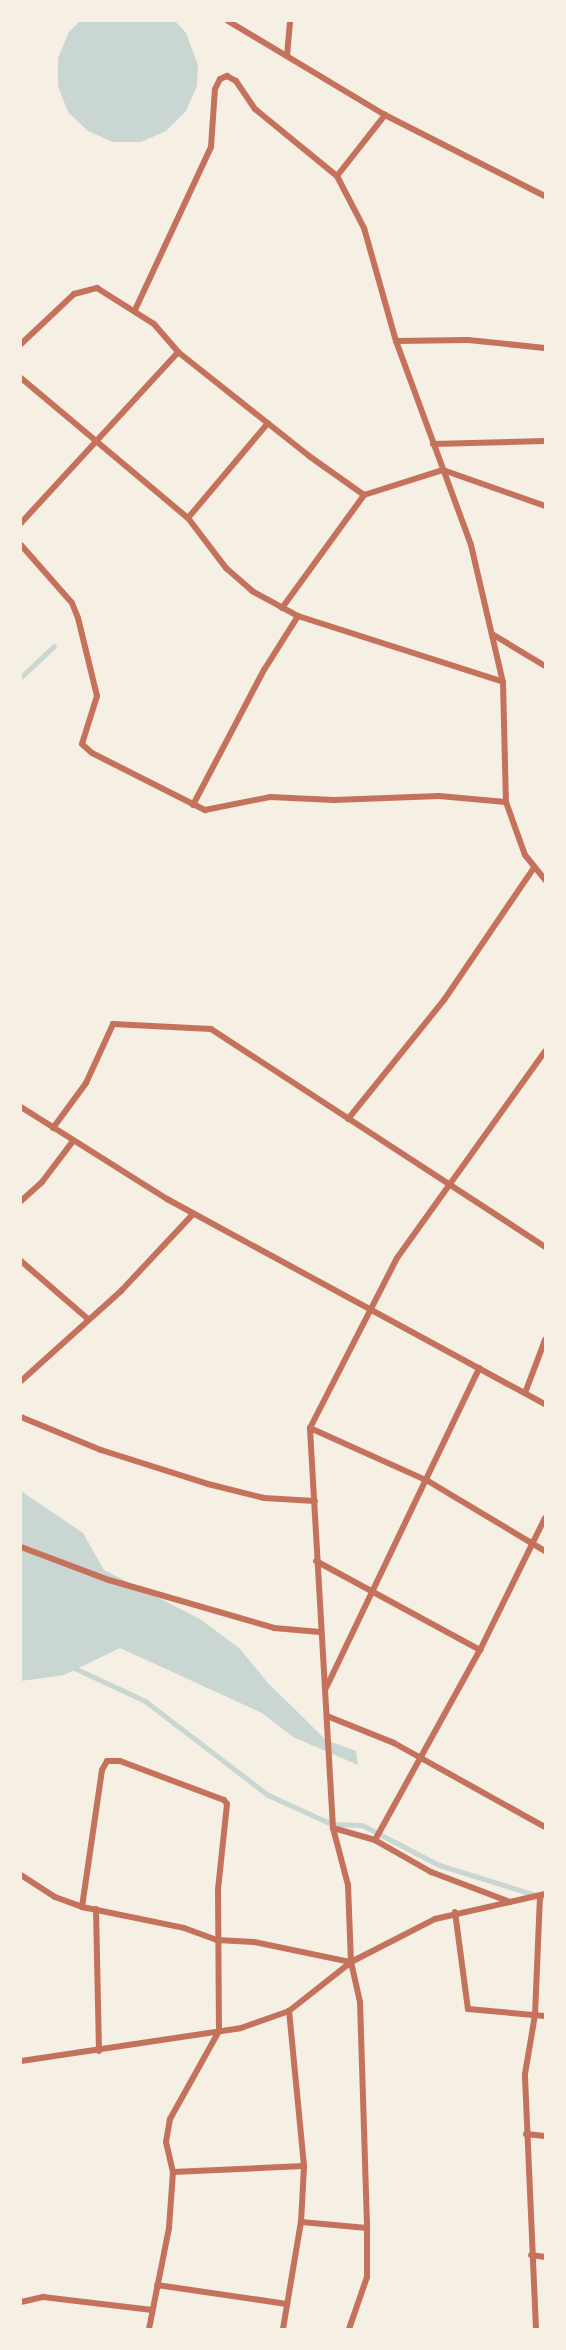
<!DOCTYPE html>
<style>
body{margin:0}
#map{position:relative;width:566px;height:2350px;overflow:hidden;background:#f6efe4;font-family:Lato,sans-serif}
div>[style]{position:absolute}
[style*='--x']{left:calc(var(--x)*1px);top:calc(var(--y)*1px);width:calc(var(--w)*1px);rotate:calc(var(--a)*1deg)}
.water>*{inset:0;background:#c9d6d2}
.stream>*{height:5px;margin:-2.5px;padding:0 2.5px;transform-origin:2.5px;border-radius:2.5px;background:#c9d6d2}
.minor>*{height:6px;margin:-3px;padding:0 3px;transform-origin:3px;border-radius:3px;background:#c5725c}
span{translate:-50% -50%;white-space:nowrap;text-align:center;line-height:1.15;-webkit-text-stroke:4.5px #f6efe4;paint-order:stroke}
.frame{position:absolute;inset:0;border:22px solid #f6efe4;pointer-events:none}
</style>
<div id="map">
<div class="water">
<div style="clip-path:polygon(80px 21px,175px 21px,186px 33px,198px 65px,197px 86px,186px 111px,166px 131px,141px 142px,113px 142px,88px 131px,68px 112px,58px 86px,58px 58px,69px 32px)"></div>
<div style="clip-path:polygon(21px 1491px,83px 1533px,104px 1570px,200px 1619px,239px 1648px,268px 1683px,326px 1740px,356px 1751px,358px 1765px,293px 1737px,262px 1713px,120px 1648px,64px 1675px,21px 1681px)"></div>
</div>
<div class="stream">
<div style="--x:21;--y:677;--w:45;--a:-43.2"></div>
<div style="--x:70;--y:1666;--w:83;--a:25"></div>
<div style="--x:145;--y:1701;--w:155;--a:37.4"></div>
<div style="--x:268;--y:1795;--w:70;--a:24.4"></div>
<div style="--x:332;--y:1824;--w:30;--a:2"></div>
<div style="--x:362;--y:1825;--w:87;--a:27.5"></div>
<div style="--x:439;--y:1865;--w:111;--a:17.3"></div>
</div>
<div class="minor">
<div style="--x:228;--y:21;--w:183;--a:30.9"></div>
<div style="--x:385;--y:115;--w:179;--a:26.9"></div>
<div style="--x:287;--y:56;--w:35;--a:-85"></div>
<div style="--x:337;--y:176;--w:78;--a:-51.8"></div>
<div style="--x:135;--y:310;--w:180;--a:-65"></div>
<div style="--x:211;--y:147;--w:58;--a:-86.1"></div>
<div style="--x:215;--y:89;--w:11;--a:-63"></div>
<div style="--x:220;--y:79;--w:8;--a:-23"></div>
<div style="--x:227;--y:76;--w:10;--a:29"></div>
<div style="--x:236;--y:81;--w:34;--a:56"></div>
<div style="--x:255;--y:109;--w:106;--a:39.3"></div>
<div style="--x:337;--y:176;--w:59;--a:62.6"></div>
<div style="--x:364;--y:228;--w:117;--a:74.2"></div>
<div style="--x:396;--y:341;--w:217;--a:69.8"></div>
<div style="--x:471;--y:545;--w:141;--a:76.9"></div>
<div style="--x:503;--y:682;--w:120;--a:88.6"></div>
<div style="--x:506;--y:802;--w:56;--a:70.3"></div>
<div style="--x:525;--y:855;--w:32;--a:51"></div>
<div style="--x:396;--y:341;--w:72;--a:-0.8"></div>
<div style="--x:468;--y:340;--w:77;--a:5.9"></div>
<div style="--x:21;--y:344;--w:73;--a:-43.3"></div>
<div style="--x:74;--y:294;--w:24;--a:-15"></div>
<div style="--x:97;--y:288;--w:67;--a:32.3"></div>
<div style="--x:154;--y:324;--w:37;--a:49"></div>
<div style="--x:178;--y:352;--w:167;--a:38.4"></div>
<div style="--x:309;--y:456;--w:67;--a:35.3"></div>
<div style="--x:364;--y:495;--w:83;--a:-17.6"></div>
<div style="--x:443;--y:470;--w:108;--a:19.4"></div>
<div style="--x:21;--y:378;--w:218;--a:40"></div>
<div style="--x:188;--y:518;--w:63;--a:52.8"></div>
<div style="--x:226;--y:568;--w:35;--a:41"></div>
<div style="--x:252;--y:591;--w:52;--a:28.5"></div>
<div style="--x:298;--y:616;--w:215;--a:17.8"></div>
<div style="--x:433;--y:444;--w:112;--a:-1.5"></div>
<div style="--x:188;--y:518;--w:124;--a:-49.9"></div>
<div style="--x:21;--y:523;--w:232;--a:-47.4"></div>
<div style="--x:21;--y:545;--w:77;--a:48.7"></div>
<div style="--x:72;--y:603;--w:16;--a:68"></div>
<div style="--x:78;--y:618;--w:80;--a:76.3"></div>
<div style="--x:97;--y:696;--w:50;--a:107.4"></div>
<div style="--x:82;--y:744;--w:13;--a:42"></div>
<div style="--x:92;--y:753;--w:127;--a:26.8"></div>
<div style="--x:205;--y:810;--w:66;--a:-11.3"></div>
<div style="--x:270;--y:797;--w:64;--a:2.7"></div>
<div style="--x:334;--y:800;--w:105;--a:-2.2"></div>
<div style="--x:439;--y:796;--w:67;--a:5.1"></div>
<div style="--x:282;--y:608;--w:140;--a:-54"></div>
<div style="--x:492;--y:634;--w:62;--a:31.1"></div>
<div style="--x:193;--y:805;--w:153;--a:-62.3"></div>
<div style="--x:264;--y:670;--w:64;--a:-57.8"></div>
<div style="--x:21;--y:1107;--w:173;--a:32.2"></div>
<div style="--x:167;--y:1199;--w:430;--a:28.5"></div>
<div style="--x:348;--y:1119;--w:153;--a:-51.1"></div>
<div style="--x:444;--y:1000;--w:158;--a:-55.8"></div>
<div style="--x:53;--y:1128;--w:56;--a:-53.7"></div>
<div style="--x:86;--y:1083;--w:65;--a:-65.4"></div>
<div style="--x:113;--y:1024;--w:98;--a:2.9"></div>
<div style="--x:211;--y:1029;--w:399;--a:33.1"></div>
<div style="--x:21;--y:1201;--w:28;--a:-42"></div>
<div style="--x:42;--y:1182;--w:51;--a:-52.9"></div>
<div style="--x:21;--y:1261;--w:89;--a:40.9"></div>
<div style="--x:21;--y:1381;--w:135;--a:-42"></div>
<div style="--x:121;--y:1291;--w:105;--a:-46.9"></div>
<div style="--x:525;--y:1393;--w:57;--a:-69.3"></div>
<div style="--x:21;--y:1417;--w:87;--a:22.4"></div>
<div style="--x:101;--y:1450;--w:112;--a:17.6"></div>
<div style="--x:208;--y:1484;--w:58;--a:14"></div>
<div style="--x:264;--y:1498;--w:51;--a:3.4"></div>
<div style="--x:310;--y:1428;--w:129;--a:24.2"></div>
<div style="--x:428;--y:1481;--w:136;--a:30.9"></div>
<div style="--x:21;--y:1547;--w:94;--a:20.6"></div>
<div style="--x:109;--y:1580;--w:172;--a:16.2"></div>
<div style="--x:274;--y:1628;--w:46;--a:5"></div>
<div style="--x:316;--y:1561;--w:187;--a:28.5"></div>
<div style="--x:326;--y:1688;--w:355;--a:-64.4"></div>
<div style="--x:327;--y:1716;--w:72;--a:21.9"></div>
<div style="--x:394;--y:1743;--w:173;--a:29.1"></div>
<div style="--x:333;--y:1828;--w:59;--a:75.3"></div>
<div style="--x:348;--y:1885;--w:77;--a:87.8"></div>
<div style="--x:375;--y:1840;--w:217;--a:-61.1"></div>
<div style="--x:480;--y:1650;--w:147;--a:-63.8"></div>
<div style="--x:21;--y:1875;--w:40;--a:32.9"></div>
<div style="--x:55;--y:1897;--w:29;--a:20"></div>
<div style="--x:82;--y:1907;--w:104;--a:11.6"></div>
<div style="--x:184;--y:1928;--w:35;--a:20"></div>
<div style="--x:217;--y:1940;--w:37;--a:3"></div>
<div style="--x:254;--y:1942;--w:99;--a:11.7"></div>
<div style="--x:351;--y:1962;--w:41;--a:77.3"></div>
<div style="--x:360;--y:2002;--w:226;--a:88.2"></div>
<div style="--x:367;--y:2228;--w:66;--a:-174.8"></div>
<div style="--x:510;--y:1902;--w:85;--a:-159.2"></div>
<div style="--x:431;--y:1872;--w:64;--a:-150.3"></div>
<div style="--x:375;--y:1840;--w:44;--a:-164.1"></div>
<div style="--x:333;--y:1828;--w:401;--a:-93.3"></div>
<div style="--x:310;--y:1428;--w:191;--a:-62.9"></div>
<div style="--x:397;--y:1258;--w:254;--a:-54.4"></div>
<div style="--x:82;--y:1907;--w:138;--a:-81.7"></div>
<div style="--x:102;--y:1770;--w:10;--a:-61"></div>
<div style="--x:107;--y:1761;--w:13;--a:0"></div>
<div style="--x:120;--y:1761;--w:111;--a:20.6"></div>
<div style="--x:224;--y:1800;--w:5;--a:53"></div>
<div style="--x:227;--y:1804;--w:85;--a:96"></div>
<div style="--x:218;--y:1889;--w:142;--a:89.6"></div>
<div style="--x:219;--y:2031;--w:101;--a:119.1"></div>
<div style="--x:170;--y:2119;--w:23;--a:100"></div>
<div style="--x:166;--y:2142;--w:31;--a:77"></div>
<div style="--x:173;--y:2172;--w:56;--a:94.1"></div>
<div style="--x:169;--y:2228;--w:103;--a:101.2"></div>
<div style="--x:96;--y:1909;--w:142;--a:88.8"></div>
<div style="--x:455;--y:1912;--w:98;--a:82.4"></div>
<div style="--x:468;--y:2009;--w:77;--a:5.2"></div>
<div style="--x:21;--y:2061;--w:222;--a:-8.5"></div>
<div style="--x:241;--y:2028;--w:51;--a:-19.5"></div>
<div style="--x:289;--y:2011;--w:79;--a:-38.3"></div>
<div style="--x:351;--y:1962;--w:94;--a:-27.1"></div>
<div style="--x:435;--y:1919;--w:113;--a:-12.8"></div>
<div style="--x:526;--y:2134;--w:19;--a:6"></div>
<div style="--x:173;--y:2172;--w:131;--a:-2.6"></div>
<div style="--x:531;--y:2255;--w:14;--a:8"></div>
<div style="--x:157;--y:2285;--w:131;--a:8.3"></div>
<div style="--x:21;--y:2302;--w:23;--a:-13"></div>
<div style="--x:43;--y:2297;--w:110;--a:6.8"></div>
<div style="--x:283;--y:2329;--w:109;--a:-80.5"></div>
<div style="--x:301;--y:2222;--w:56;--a:-86.9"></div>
<div style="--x:304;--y:2166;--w:156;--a:-95.5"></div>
<div style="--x:349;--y:2329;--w:55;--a:-70.9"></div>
<div style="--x:367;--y:2277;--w:49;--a:-90"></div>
<div style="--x:536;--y:2329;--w:255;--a:-92.5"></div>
<div style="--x:525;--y:2074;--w:60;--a:-80.4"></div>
<div style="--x:535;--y:2015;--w:119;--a:-87.6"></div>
</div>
<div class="frame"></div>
</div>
